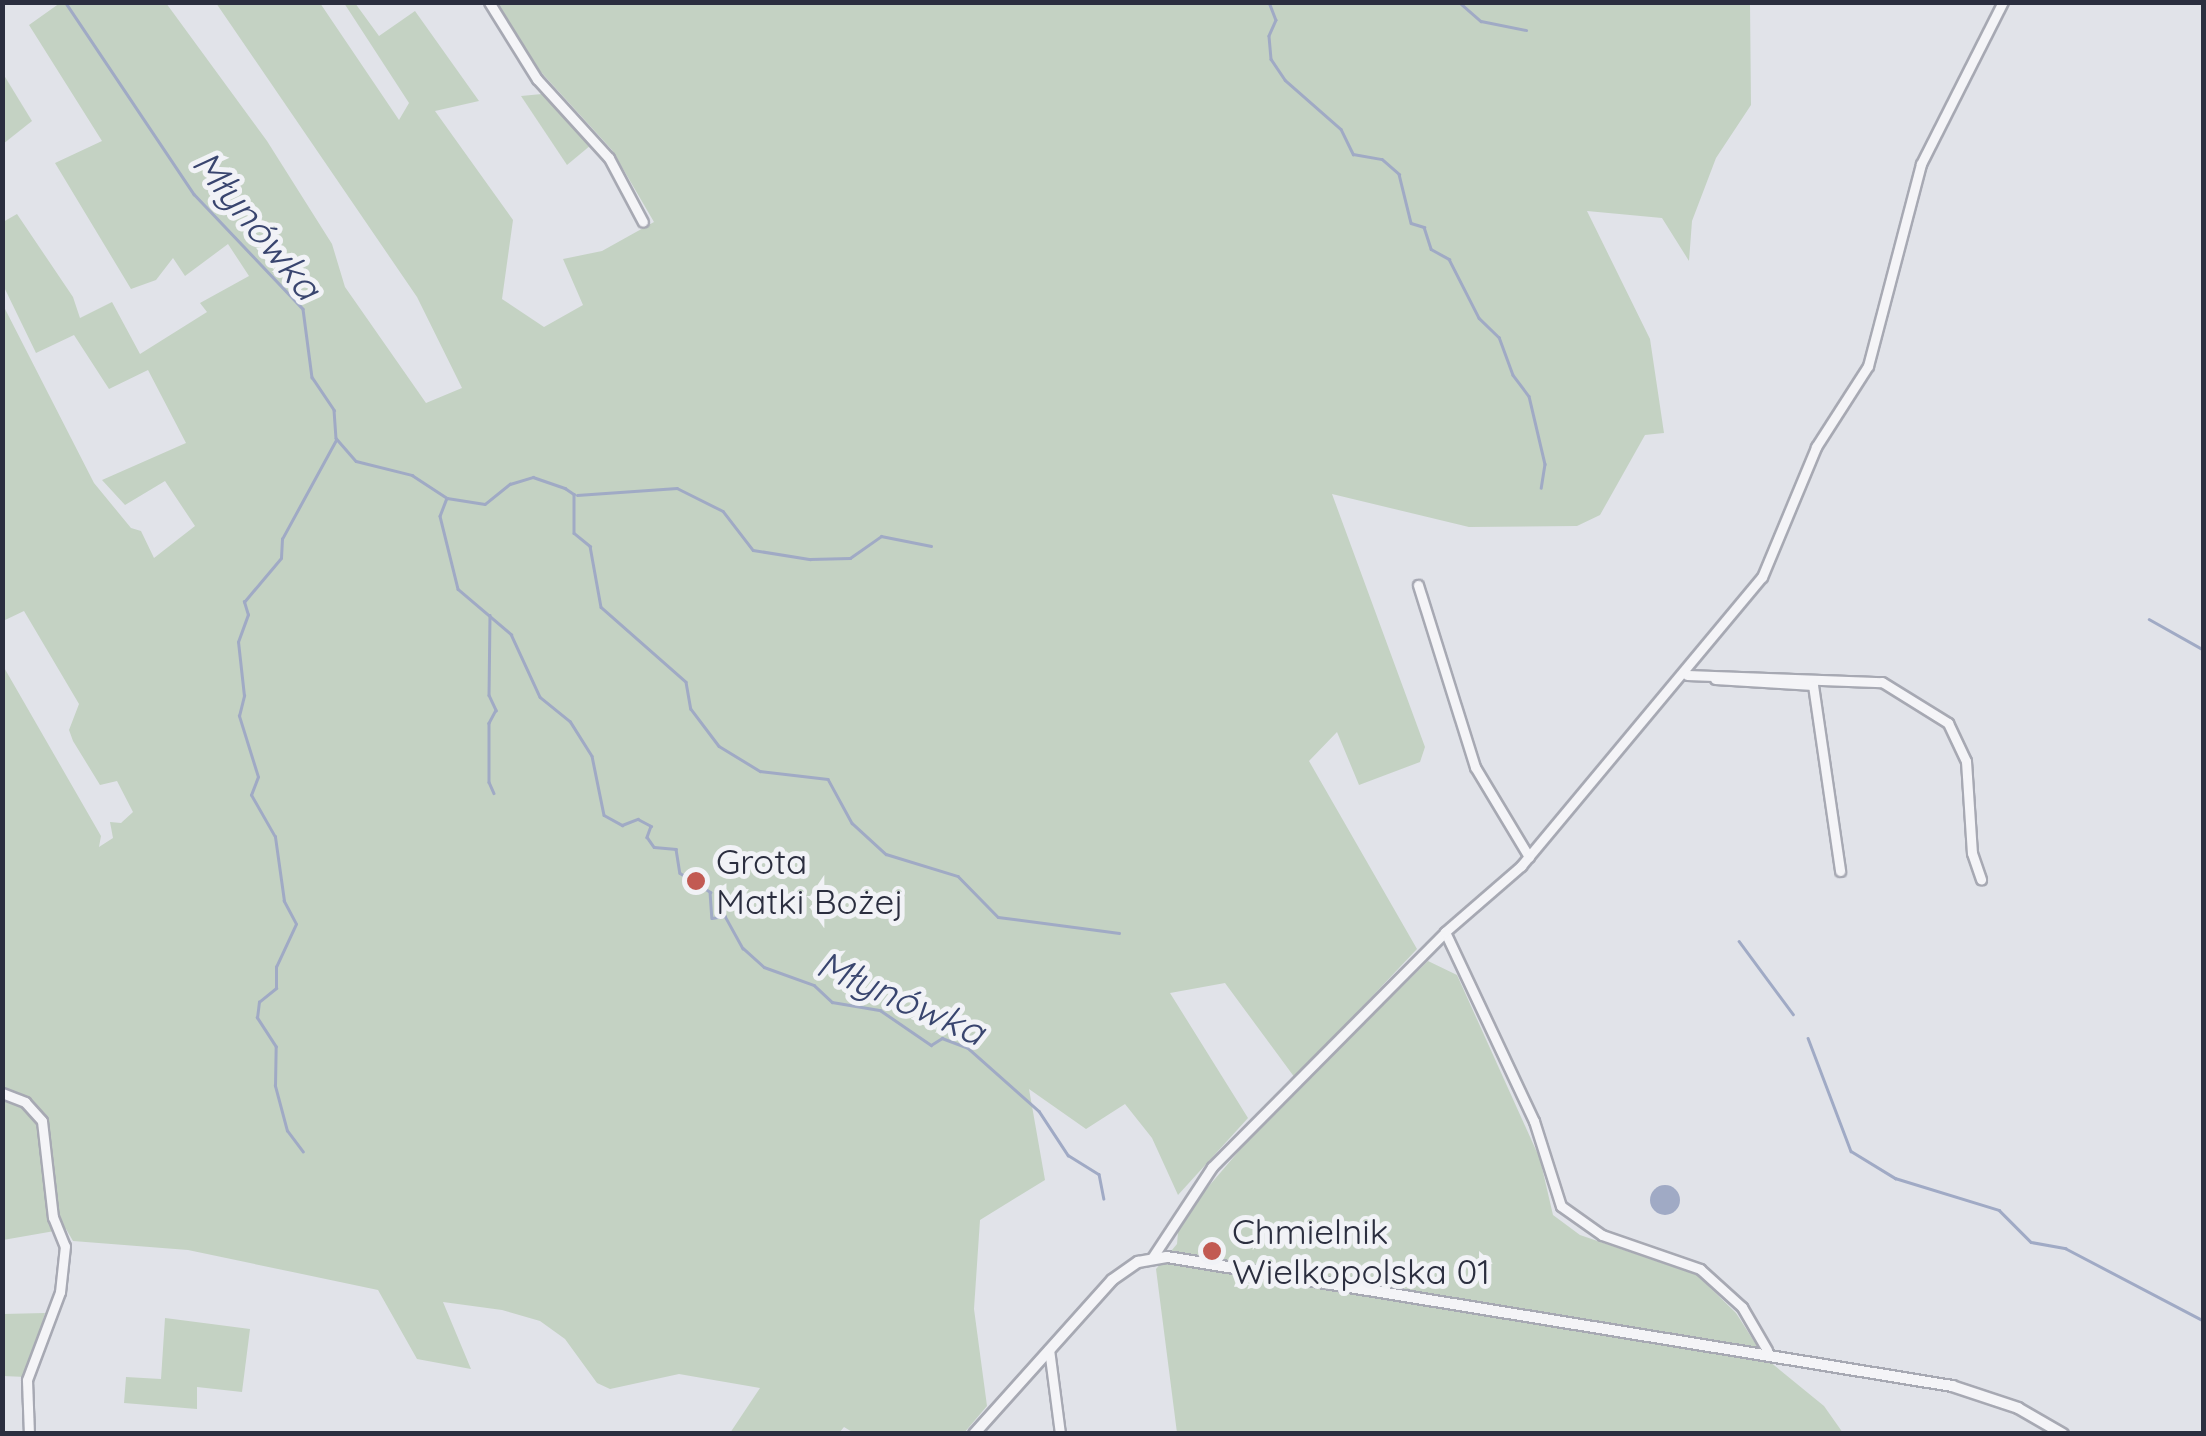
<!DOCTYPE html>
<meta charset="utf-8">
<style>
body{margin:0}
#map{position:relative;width:2206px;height:1436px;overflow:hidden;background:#e1e3e9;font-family:Quicksand,sans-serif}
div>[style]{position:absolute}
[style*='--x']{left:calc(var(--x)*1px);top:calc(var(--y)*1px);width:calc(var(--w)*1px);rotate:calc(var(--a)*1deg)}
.green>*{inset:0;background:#c4d2c3}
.water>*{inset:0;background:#a0aac5}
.round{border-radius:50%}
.stream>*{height:2.5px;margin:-1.25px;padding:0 1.25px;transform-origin:1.25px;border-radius:1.25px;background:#a0aac5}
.roads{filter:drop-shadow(2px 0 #a7a9b3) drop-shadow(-2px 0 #a7a9b3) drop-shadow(0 2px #a7a9b3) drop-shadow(0 -2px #a7a9b3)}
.minor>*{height:9px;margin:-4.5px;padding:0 4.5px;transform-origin:4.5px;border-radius:4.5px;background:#f4f4f7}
.tertiary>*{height:10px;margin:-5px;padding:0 5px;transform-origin:5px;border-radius:5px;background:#f4f4f7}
.dots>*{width:28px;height:28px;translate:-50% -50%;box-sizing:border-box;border:5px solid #f1f2f6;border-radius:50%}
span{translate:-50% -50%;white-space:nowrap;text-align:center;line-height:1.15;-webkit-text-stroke:10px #f1f2f6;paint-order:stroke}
.poi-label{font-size:35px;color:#2b2e3f}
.left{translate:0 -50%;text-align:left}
.water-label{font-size:38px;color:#39456f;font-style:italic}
.frame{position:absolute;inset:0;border:5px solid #2b2e3f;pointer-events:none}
</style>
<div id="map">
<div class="green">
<div style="clip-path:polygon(60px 3px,166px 3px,267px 141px,332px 244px,345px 287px,426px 403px,462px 388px,417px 297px,216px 3px,320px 3px,399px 120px,409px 103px,344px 3px,355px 3px,379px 36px,415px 11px,479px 101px,435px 111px,513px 220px,502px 299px,544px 327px,583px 305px,563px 259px,602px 251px,654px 222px,612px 150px,529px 59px,496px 3px,1750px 3px,1751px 105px,1716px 158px,1692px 221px,1689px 261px,1662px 218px,1587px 211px,1650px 339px,1664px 433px,1645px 435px,1600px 515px,1577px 526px,1469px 527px,1332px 494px,1425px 747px,1420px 762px,1359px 785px,1337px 732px,1309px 761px,1417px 949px,1295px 1078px,1225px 983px,1170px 993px,1248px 1118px,1178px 1195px,1152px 1138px,1125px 1104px,1086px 1129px,1029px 1089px,1045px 1180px,980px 1220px,974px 1309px,987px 1406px,964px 1433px,854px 1433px,844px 1427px,839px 1433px,730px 1433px,760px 1388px,679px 1374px,610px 1389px,597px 1383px,565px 1339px,540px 1321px,502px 1310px,443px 1302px,471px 1369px,417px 1359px,378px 1290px,188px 1250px,73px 1241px,66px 1229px,3px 1240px,2px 664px,101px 836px,99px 847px,113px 838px,110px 822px,121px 823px,133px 812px,117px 781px,100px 785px,73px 741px,69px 730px,79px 704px,24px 611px,3px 621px,3px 305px,94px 483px,131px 528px,141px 531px,154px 558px,195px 526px,165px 481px,125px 505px,102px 480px,186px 443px,148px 370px,109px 389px,74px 335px,36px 353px,3px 285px,3px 222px,17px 214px,73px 297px,80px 318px,112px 302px,140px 354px,207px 312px,200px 303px,249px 276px,228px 244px,185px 276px,173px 258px,156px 280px,131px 289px,55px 163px,102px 141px,29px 25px)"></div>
<div style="clip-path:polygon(2px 72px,32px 121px,3px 144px,2px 144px)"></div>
<div style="clip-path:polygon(542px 94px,591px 145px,567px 165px,521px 96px)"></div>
<div style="clip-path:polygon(1428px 961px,1457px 975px,1540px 1159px,1553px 1215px,1580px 1235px,1697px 1275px,1736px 1313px,1764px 1357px,1824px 1406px,1843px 1433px,1177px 1433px,1156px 1269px,1177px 1244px,1179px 1221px,1262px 1124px)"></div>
<div style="clip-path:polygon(45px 1313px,26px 1377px,3px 1376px,3px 1314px)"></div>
<div style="clip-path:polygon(165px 1318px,250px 1329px,242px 1392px,197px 1387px,197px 1409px,124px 1403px,126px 1377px,161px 1379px)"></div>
</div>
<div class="water">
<div class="round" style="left:1650px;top:1185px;width:30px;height:30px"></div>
</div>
<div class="stream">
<div style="--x:1269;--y:2;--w:19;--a:69"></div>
<div style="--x:1276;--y:20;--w:17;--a:114"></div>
<div style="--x:1269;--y:36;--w:23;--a:85"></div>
<div style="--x:1271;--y:59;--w:25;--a:56"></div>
<div style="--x:1285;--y:80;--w:74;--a:41.2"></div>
<div style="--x:1341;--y:129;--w:28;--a:64"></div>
<div style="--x:1353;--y:154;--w:29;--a:10"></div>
<div style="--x:1382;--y:159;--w:23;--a:41"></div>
<div style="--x:1399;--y:174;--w:50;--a:76.2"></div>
<div style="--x:1411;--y:223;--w:14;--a:17"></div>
<div style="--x:1424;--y:227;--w:23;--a:72"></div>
<div style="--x:1431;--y:249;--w:21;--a:29"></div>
<div style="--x:1449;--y:259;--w:66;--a:63"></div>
<div style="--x:1479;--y:318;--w:28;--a:44"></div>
<div style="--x:1499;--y:337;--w:40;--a:69.8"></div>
<div style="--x:1513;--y:375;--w:26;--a:53"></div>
<div style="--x:1529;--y:396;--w:70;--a:76.8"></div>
<div style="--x:1545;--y:464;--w:24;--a:99"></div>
<div style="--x:1459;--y:2;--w:29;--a:41"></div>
<div style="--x:1481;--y:21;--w:46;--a:11.3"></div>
<div style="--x:66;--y:3;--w:230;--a:56.2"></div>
<div style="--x:194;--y:194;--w:158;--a:46.5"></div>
<div style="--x:303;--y:309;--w:69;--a:82.5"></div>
<div style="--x:312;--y:377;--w:40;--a:56"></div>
<div style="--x:334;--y:410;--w:28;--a:86"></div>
<div style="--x:336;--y:438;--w:30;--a:49"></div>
<div style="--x:356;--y:461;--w:58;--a:14"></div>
<div style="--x:412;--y:475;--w:42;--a:33.3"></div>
<div style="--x:447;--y:498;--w:19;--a:111"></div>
<div style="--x:440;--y:516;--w:75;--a:76.1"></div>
<div style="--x:458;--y:589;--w:70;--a:40.3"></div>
<div style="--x:511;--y:634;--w:69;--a:65.3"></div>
<div style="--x:540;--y:697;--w:38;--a:39"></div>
<div style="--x:570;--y:721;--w:41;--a:57.8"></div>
<div style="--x:592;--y:756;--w:60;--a:78.5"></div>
<div style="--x:604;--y:815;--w:21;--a:29"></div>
<div style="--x:622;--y:825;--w:17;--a:-21"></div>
<div style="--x:638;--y:819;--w:15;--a:28"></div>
<div style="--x:651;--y:826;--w:12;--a:110"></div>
<div style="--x:647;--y:837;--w:12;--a:55"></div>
<div style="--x:654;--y:847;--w:22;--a:5"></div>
<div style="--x:676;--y:849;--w:24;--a:81"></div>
<div style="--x:680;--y:873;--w:36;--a:32"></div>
<div style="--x:710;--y:892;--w:26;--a:86"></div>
<div style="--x:712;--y:918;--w:13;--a:-9"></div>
<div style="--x:725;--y:916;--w:37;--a:61"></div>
<div style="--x:743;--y:948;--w:28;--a:42"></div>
<div style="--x:764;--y:967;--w:53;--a:19.8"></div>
<div style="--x:814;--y:985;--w:25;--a:43"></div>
<div style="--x:832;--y:1002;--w:49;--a:9.5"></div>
<div style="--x:880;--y:1010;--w:62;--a:34.5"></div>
<div style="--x:931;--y:1045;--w:13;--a:-32"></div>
<div style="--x:942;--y:1038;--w:28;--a:21"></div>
<div style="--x:968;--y:1048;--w:95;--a:41.6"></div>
<div style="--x:1039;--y:1111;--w:53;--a:56.6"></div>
<div style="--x:1068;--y:1155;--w:36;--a:32"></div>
<div style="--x:1099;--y:1174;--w:25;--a:79"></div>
<div style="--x:577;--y:495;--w:100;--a:-4"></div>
<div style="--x:677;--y:488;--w:51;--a:26.6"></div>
<div style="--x:723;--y:511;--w:49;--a:52.4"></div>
<div style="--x:753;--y:550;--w:58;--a:9"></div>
<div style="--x:810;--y:559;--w:40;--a:-1.4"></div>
<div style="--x:850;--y:558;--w:38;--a:-35"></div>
<div style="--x:881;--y:536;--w:51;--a:11.3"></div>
<div style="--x:447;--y:498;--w:38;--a:9"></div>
<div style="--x:485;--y:504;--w:32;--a:-39"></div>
<div style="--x:510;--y:484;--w:24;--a:-17"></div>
<div style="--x:533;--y:477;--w:34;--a:19"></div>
<div style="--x:565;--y:488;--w:11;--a:34"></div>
<div style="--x:574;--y:494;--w:39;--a:90"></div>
<div style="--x:574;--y:533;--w:21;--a:39"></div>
<div style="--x:590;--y:546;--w:62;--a:79.8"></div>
<div style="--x:601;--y:607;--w:113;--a:41.4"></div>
<div style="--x:686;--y:682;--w:27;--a:80"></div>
<div style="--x:691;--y:709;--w:46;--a:52.9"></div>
<div style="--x:719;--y:746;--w:48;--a:31.4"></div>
<div style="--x:760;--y:771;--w:68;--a:6.7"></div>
<div style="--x:828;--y:779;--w:50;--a:61.4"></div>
<div style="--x:852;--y:823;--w:46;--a:42.4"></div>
<div style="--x:886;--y:854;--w:75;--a:17"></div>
<div style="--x:958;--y:876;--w:57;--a:45.7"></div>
<div style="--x:998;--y:917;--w:122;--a:7.5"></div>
<div style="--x:490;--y:615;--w:80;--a:90.7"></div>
<div style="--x:489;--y:695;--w:17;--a:65"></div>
<div style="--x:496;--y:710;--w:15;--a:118"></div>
<div style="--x:489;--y:723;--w:59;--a:90"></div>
<div style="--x:489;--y:782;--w:12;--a:66"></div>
<div style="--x:2149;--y:619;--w:63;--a:29.4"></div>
<div style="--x:1739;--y:941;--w:91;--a:53.5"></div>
<div style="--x:1808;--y:1038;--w:121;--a:69.2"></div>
<div style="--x:1851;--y:1151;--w:52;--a:31.5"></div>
<div style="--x:1895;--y:1178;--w:109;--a:17.1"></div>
<div style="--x:1999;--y:1210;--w:45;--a:45"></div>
<div style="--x:2031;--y:1242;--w:35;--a:10"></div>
<div style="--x:2065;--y:1248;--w:157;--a:27.7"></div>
<div style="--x:303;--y:1152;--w:26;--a:-127"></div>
<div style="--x:287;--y:1131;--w:47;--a:-104.9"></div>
<div style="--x:275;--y:1086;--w:39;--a:-89"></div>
<div style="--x:276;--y:1047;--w:35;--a:-123"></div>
<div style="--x:257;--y:1018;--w:16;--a:-83"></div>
<div style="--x:259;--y:1002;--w:22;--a:-39"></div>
<div style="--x:276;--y:988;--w:21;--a:-90"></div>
<div style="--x:276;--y:967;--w:47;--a:-65.1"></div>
<div style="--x:296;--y:924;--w:26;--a:-118"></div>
<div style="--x:284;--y:901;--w:65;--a:-98"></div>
<div style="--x:275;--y:837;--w:48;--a:-119.7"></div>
<div style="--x:251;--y:795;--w:19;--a:-69"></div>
<div style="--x:258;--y:777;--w:64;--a:-107.3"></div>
<div style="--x:239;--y:716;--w:21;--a:-76"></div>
<div style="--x:244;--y:696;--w:54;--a:-96.3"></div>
<div style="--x:238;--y:642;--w:29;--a:-70"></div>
<div style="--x:248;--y:615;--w:14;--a:-107"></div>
<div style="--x:244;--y:602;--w:57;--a:-49.9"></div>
<div style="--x:281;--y:558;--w:19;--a:-87"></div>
<div style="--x:282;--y:539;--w:113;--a:-61.4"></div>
</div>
<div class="roads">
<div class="minor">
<div style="--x:489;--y:2;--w:91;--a:58.1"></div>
<div style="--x:537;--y:79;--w:107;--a:47.7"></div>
<div style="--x:609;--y:158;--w:72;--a:62"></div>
<div style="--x:1418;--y:585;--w:191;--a:72.6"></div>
<div style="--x:1475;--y:767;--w:105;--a:59"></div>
<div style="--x:1687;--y:675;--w:195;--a:2.1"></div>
<div style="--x:1882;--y:682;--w:78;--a:31.8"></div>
<div style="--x:1948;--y:723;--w:42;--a:64.7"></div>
<div style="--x:1966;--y:761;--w:92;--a:86.3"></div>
<div style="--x:1972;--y:853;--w:28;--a:71"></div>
<div style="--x:1715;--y:679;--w:98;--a:3.5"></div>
<div style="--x:1813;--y:685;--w:188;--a:81.7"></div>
<div style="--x:1445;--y:932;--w:209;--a:64.8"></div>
<div style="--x:1534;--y:1121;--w:89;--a:72.4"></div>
<div style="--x:1561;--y:1206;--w:50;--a:35.3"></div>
<div style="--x:1602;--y:1235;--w:104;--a:19.1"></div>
<div style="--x:1700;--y:1269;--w:57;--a:42.1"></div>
<div style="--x:1742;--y:1307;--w:50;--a:59.8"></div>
<div style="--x:2;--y:1093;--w:25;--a:21"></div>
<div style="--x:25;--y:1102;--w:25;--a:48"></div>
<div style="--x:42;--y:1121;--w:97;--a:83.5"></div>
<div style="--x:53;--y:1217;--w:31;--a:68"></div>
<div style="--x:65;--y:1246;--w:46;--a:96.2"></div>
<div style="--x:60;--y:1292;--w:94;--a:110.6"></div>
<div style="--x:27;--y:1380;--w:54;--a:87.9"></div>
<div style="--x:1152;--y:1258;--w:109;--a:-56.6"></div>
<div style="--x:1212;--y:1167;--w:331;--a:-45.2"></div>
<div style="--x:1445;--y:932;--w:101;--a:-41"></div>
<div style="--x:1521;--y:866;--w:376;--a:-50.2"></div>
<div style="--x:1762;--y:577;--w:141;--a:-67.4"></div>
<div style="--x:1816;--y:447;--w:96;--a:-57.3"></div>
<div style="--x:1868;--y:366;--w:209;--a:-75.3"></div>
<div style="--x:1921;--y:164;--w:182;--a:-63.2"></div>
<div style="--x:1049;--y:1349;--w:86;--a:82.6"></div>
</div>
<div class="tertiary">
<div style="--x:974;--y:1434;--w:207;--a:-48.1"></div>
<div style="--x:1112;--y:1280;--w:32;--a:-35"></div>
<div style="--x:1138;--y:1262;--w:29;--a:-10"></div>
<div style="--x:1167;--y:1257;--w:796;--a:9.33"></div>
<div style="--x:1952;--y:1386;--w:70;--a:18.4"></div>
<div style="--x:2018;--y:1408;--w:52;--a:30"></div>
</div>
</div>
<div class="dots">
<div style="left:696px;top:881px;background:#c25a52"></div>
<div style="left:1212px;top:1251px;background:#c25a52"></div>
</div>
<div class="poi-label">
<span class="left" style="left:716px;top:881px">Grota<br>Matki Bożej</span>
<span class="left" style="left:1232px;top:1251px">Chmielnik<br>Wielkopolska 01</span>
</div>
<div class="water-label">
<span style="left:257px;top:225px;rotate:51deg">Młynówka</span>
<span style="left:901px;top:998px;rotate:24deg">Młynówka</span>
</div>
<div class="frame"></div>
</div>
